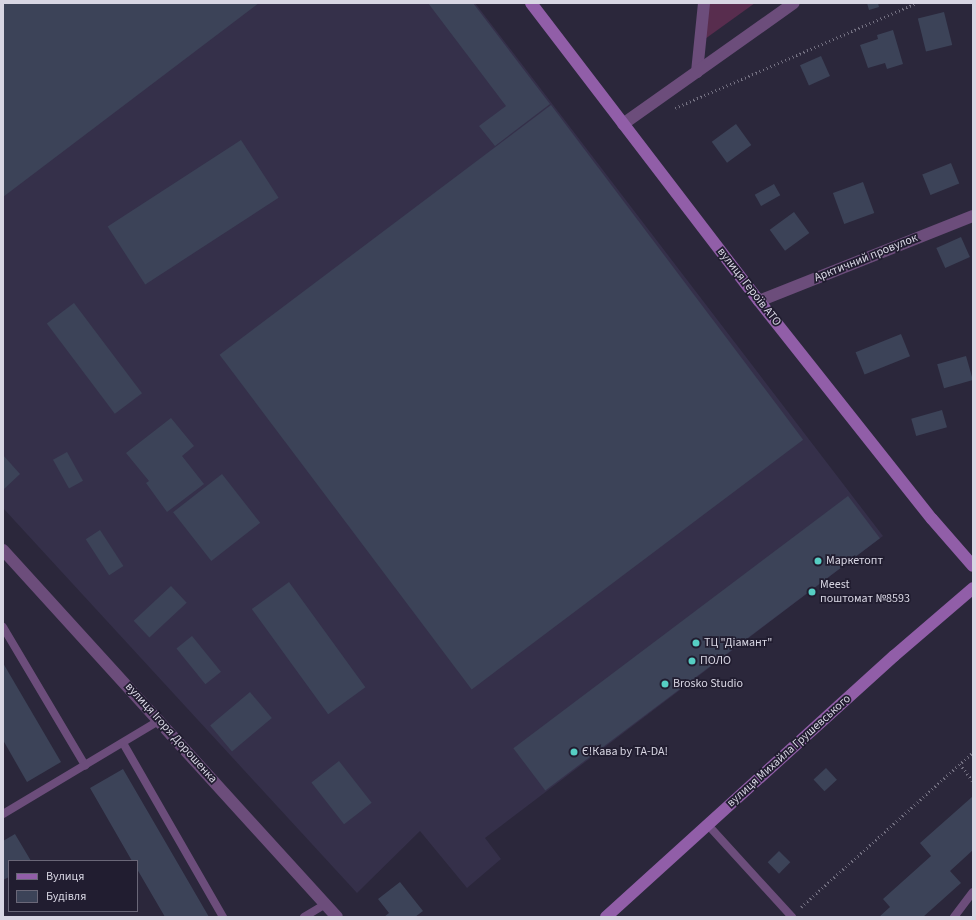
<!DOCTYPE html>
<meta charset="utf-8">
<style>
body{margin:0}
#map{position:relative;width:976px;height:920px;overflow:hidden;background:#2b273b;font-family:"Source Sans 3",sans-serif}
div>[style]{position:absolute}
[style*='--x']{left:calc(var(--x)*1px);top:calc(var(--y)*1px);width:calc(var(--w)*1px);rotate:calc(var(--a)*1deg)}
.built>*{inset:0;background:#35304a}
.green>*{inset:0;background:#582d4e}
.building>*{inset:0;background:#3c4358;transform-origin:0 0}
.path>*{height:2.5px;margin-top:-1.25px;transform-origin:0;background:repeating-linear-gradient(90deg,#737081 0 1px,transparent 0 4px)}
.lane>*{height:8px;margin:-4px;padding:0 4px;transform-origin:4px;border-radius:4px;background:#6c4d7b}
.street>*{height:12px;margin:-6px;padding:0 6px;transform-origin:6px;border-radius:6px;background:#6c4d7b}
.secondary>*{height:12px;margin:-6px;padding:0 6px;transform-origin:6px;border-radius:6px;background:#915ea8}
.dots>*{width:11px;height:11px;translate:-50% -50%;box-sizing:border-box;border:2px solid #211d30;border-radius:50%}
span{translate:-50% -50%;white-space:nowrap;text-align:center;line-height:1.15;-webkit-text-stroke:3.5px #211d30;paint-order:stroke}
.street-label{font-size:12px;color:#d8d6e3}
.poi-label{font-size:12px;color:#d8d6e3}
.left{translate:0 -50%;text-align:left}
.frame{position:absolute;inset:0;border:4px solid #d8d6e3;pointer-events:none}
.legend{position:absolute;left:8px;top:860px;width:130px;height:52px;box-sizing:border-box;background:#211d30;border:1px solid #6a6778;margin:0;padding:5px 7px;list-style:none;font-size:12px;color:#d8d6e3}
.legend li{display:flex;align-items:center;gap:8px;height:20px}
.legend b{width:20px;border:1px solid #6a6778}
</style>
<div id="map">
<div class="built">
<div style="clip-path:polygon(3px 3px,475px 3px,883px 536px,485px 838px,501px 859px,467px 888px,420px 831px,357px 893px,3px 508px)"></div>
</div>
<div class="green">
<div style="clip-path:polygon(703px 3px,755px 3px,698px 44px)"></div>
</div>
<div class="building">
<div style="clip-path:polygon(3px 3px,259px 3px,3px 197px)"></div>
<div style="clip-path:polygon(428px 3px,473px 3px,550px 104px,495px 146px,479px 126px,506px 106px)"></div>
<div style="clip-path:polygon(867px 3px,878px 3px,879px 7px,869px 10px)"></div>
<div style="left:944px;top:12px;width:34px;height:27px;rotate:76deg"></div>
<div style="clip-path:polygon(893px 30px,903px 64px,887px 69px,885px 63px,868px 68px,860px 45px,878px 39px,877px 35px)"></div>
<div style="left:821px;top:56px;width:22px;height:23px;rotate:66deg"></div>
<div style="left:551px;top:105px;width:419px;height:415px;rotate:53deg"></div>
<div style="left:736px;top:124px;width:26px;height:30px;rotate:54deg"></div>
<div style="left:241px;top:140px;width:69px;height:159px;rotate:57deg"></div>
<div style="left:951px;top:163px;width:22px;height:31px;rotate:68deg"></div>
<div style="left:863px;top:182px;width:33px;height:32px;rotate:70deg"></div>
<div style="left:774px;top:184px;width:13px;height:22px;rotate:61deg"></div>
<div style="left:794px;top:212px;width:26px;height:30px;rotate:54deg"></div>
<div style="left:961px;top:237px;width:22px;height:27px;rotate:66deg"></div>
<div style="left:74px;top:303px;width:113px;height:34px;rotate:53deg"></div>
<div style="left:901px;top:334px;width:24px;height:49px;rotate:68deg"></div>
<div style="left:966px;top:356px;width:25px;height:30px;rotate:74deg"></div>
<div style="left:942px;top:410px;width:18px;height:32px;rotate:74deg"></div>
<div style="clip-path:polygon(171px 418px,194px 446px,182px 456px,204px 484px,167px 512px,146px 483px,149px 481px,126px 453px)"></div>
<div style="left:67px;top:452px;width:33px;height:16px;rotate:61deg"></div>
<div style="clip-path:polygon(3px 455px,20px 474px,3px 490px)"></div>
<div style="left:222px;top:474px;width:62px;height:62px;rotate:52deg"></div>
<div style="left:848px;top:496px;width:53px;height:419px;rotate:53deg"></div>
<div style="left:100px;top:530px;width:43px;height:17px;rotate:57deg"></div>
<div style="left:289px;top:582px;width:130px;height:46px;rotate:54deg"></div>
<div style="left:171px;top:586px;width:23px;height:51px;rotate:47deg"></div>
<div style="left:192px;top:636px;width:46px;height:20px;rotate:51deg"></div>
<div style="clip-path:polygon(3px 663px,61px 762px,27px 782px,3px 740px)"></div>
<div style="left:250px;top:692px;width:34px;height:52px;rotate:50deg"></div>
<div style="left:339px;top:761px;width:53px;height:35px;rotate:52deg"></div>
<div style="left:826px;top:768px;width:16px;height:17px;rotate:47deg"></div>
<div style="clip-path:polygon(123px 769px,209px 917px,165px 917px,137px 869px,137px 861px,132px 861px,90px 788px)"></div>
<div style="clip-path:polygon(972px 797px,973px 850px,950px 871px,961px 883px,923px 917px,879px 917px,890px 907px,883px 899px,931px 856px,920px 843px)"></div>
<div style="clip-path:polygon(15px 834px,31px 861px,9px 861px,9px 877px,3px 880px,3px 841px)"></div>
<div style="left:779px;top:851px;width:16px;height:16px;rotate:45deg"></div>
<div style="clip-path:polygon(400px 882px,423px 911px,415px 917px,384px 917px,389px 913px,378px 899px)"></div>
</div>
<div class="path">
<div style="--x:675;--y:108;--w:264;--a:-23.5"></div>
<div style="--x:960;--y:764;--w:21;--a:53"></div>
<div style="--x:801;--y:907;--w:232;--a:-42"></div>
</div>
<div class="lane">
<div style="--x:3;--y:627;--w:161;--a:59.3"></div>
<div style="--x:123;--y:743;--w:201;--a:60.1"></div>
<div style="--x:3;--y:814;--w:183;--a:-30.9"></div>
<div style="--x:708;--y:825;--w:125;--a:47.6"></div>
<div style="--x:304;--y:917;--w:26;--a:-31"></div>
<div style="--x:954;--y:917;--w:31;--a:-53"></div>
</div>
<div class="street">
<div style="--x:697;--y:72;--w:69;--a:-84.2"></div>
<div style="--x:623;--y:124;--w:209;--a:-35.3"></div>
<div style="--x:759;--y:301;--w:230;--a:-21.7"></div>
<div style="--x:3;--y:550;--w:496;--a:47.7"></div>
</div>
<div class="secondary">
<div style="--x:531;--y:3;--w:375;--a:52.6"></div>
<div style="--x:759;--y:301;--w:278;--a:51.6"></div>
<div style="--x:932;--y:519;--w:62;--a:48.9"></div>
<div style="--x:606;--y:917;--w:389;--a:-42.2"></div>
<div style="--x:894;--y:656;--w:104;--a:-40.7"></div>
</div>
<div class="dots">
<div style="left:818px;top:561px;background:#56cec3"></div>
<div style="left:812px;top:592px;background:#56cec3"></div>
<div style="left:696px;top:643px;background:#56cec3"></div>
<div style="left:692px;top:661px;background:#56cec3"></div>
<div style="left:665px;top:684px;background:#56cec3"></div>
<div style="left:574px;top:752px;background:#56cec3"></div>
</div>
<div class="street-label">
<span style="left:866px;top:258px;rotate:-22deg">Арктичний провулок</span>
<span style="left:749px;top:287px;rotate:52deg">вулиця Героїв АТО</span>
<span style="left:171px;top:733px;rotate:48deg">вулиця Ігоря Дорошенка</span>
<span style="left:789px;top:751px;rotate:-42deg">вулиця Михайла Грушевського</span>
</div>
<div class="poi-label">
<span class="left" style="left:826px;top:561px">Маркетопт</span>
<span class="left" style="left:820px;top:592px">Meest<br>поштомат №8593</span>
<span class="left" style="left:704px;top:643px">ТЦ "Діамант"</span>
<span class="left" style="left:700px;top:661px">ПОЛО</span>
<span class="left" style="left:673px;top:684px">Brosko Studio</span>
<span class="left" style="left:582px;top:752px">Є!Кава by TA-DA!</span>
</div>
<div class="frame"></div>
<ul class="legend">
<li><b style="height:5px;background:#915ea8"></b>Вулиця</li>
<li><b style="height:11px;background:#3c4358"></b>Будівля</li>
</ul>
</div>
